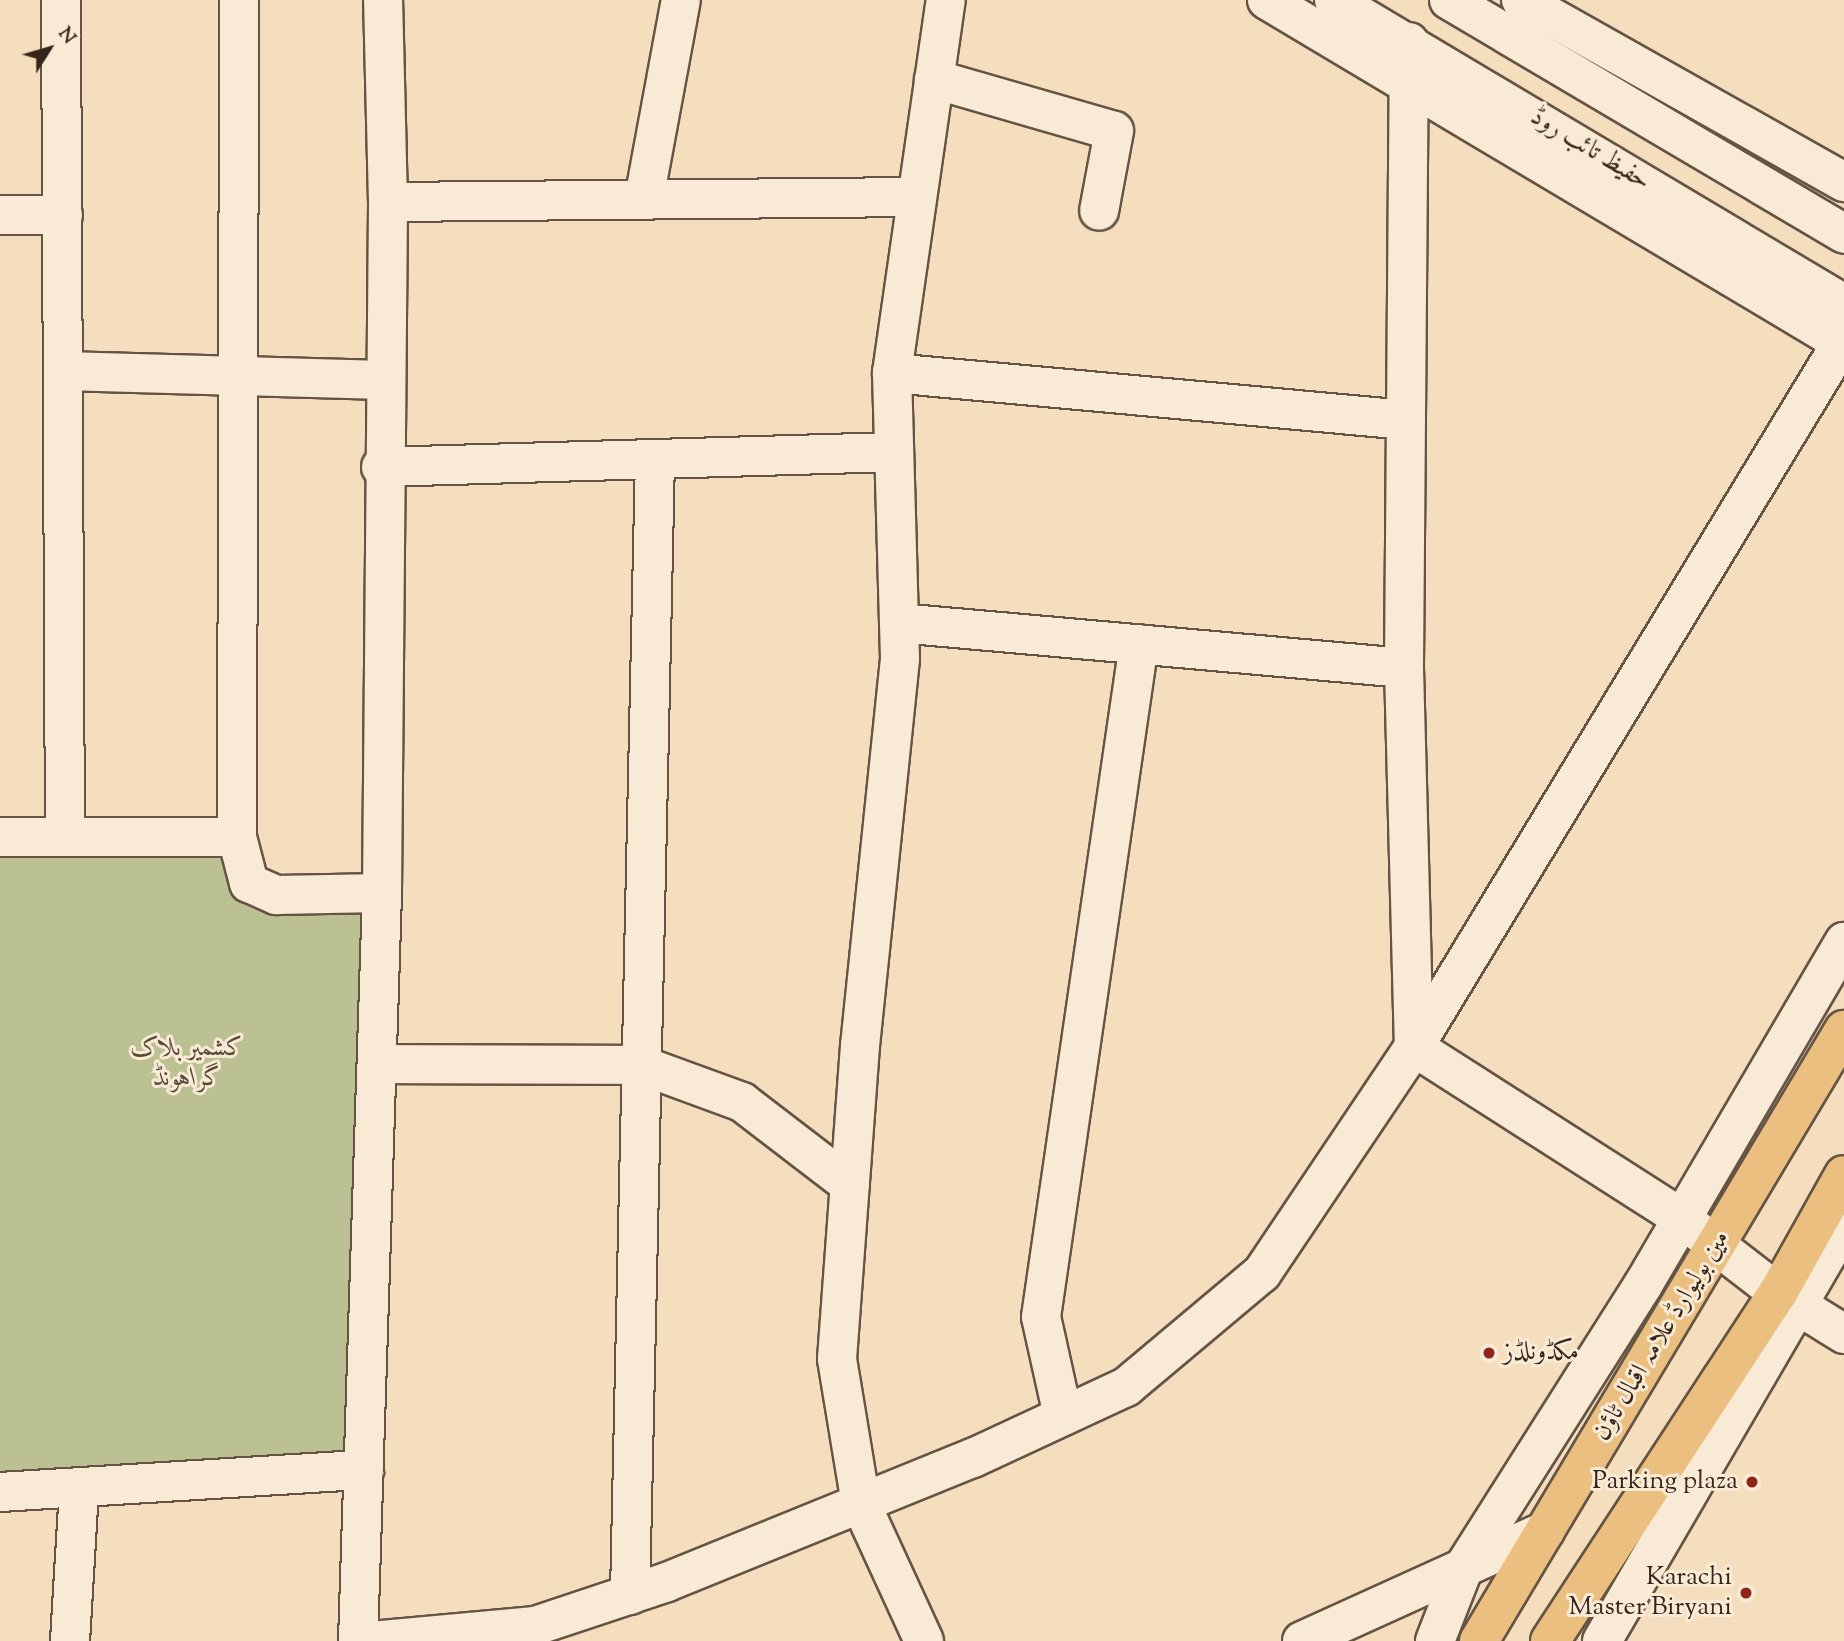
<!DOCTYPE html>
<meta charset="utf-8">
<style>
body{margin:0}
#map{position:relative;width:1844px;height:1641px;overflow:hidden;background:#f5debe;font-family:"Sorts Mill Goudy",Amiri,serif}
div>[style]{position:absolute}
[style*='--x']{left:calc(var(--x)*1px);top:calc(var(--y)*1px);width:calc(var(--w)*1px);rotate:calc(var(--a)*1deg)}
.green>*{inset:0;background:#bbc192}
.roads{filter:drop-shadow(2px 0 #655444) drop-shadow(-2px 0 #655444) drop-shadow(0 2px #655444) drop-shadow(0 -2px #655444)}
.minor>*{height:38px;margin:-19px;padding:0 19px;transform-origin:19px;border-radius:19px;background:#f8ead5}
.major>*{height:38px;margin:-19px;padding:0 19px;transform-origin:19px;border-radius:19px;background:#eabf7f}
.dots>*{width:19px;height:19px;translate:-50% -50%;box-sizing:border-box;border:4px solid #f8ead5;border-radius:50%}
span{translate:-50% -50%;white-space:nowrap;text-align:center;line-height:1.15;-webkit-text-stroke:6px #f8ead5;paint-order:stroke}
.street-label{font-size:26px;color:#35261b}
.park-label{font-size:26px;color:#564d39;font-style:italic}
.poi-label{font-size:26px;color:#35261b}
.left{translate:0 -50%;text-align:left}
.right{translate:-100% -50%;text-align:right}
.north{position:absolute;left:14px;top:14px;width:70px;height:70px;-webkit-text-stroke:5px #f8ead5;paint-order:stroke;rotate:53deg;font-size:19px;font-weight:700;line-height:28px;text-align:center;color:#35261b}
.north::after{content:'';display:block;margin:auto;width:24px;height:32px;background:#35261b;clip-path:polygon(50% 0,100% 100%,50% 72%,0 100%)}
</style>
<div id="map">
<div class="green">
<div style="clip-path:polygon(0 837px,237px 837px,249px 883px,382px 893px,364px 1470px,0 1492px)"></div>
</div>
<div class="roads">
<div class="minor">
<div style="--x:61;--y:0;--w:836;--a:89.73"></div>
<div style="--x:1267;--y:0;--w:672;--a:30.8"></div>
<div style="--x:1334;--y:0;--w:594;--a:30.8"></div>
<div style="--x:1449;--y:0;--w:459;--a:30.6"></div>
<div style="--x:1521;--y:0;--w:371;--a:29.4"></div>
<div style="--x:1409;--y:42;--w:626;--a:90.46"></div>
<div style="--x:1404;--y:668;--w:379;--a:88.5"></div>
<div style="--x:1414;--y:1047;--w:317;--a:32.6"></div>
<div style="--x:1681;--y:1218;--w:123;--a:37.7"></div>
<div style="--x:1778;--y:1293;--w:78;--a:31.8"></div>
<div style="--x:934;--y:79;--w:187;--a:16.1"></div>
<div style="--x:1114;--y:131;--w:81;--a:100.6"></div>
<div style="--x:644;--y:199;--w:202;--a:-79.5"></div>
<div style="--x:388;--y:202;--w:529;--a:-0.54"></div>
<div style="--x:0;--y:215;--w:63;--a:0"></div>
<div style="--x:64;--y:371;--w:319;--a:1.6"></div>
<div style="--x:892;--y:373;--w:516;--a:5.22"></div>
<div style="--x:381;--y:467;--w:513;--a:-1.67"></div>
<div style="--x:899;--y:623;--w:507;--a:5.09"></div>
<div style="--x:0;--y:837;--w:237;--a:0"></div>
<div style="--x:237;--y:837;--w:48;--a:75.4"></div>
<div style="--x:249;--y:883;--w:30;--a:24"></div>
<div style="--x:276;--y:895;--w:106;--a:-1.1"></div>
<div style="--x:237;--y:837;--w:837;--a:-89.86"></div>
<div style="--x:377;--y:1064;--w:264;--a:0.2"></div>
<div style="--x:641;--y:1065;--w:108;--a:20.1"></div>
<div style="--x:742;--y:1102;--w:136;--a:37.5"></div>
<div style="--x:1063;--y:1416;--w:101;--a:-102.5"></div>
<div style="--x:1041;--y:1317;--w:680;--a:-81.72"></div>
<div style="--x:0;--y:1492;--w:365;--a:-3.5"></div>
<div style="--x:630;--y:1595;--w:1136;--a:-88.74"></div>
<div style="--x:70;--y:1641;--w:152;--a:-86.6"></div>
<div style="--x:358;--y:1641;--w:748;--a:-88.16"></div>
<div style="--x:382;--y:893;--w:691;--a:-89.5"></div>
<div style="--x:388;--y:202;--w:202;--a:-91.4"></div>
<div style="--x:371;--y:1641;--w:165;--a:-5.2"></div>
<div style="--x:535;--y:1626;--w:139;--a:-18.4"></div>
<div style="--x:667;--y:1582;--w:330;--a:-22.1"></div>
<div style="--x:973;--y:1458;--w:169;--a:-24.9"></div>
<div style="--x:1126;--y:1387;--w:177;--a:-40"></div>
<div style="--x:1262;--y:1273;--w:272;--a:-56.1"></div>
<div style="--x:1414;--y:1047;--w:828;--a:-58.73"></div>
<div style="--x:924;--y:1641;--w:151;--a:-114.7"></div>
<div style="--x:861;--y:1504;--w:147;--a:-99.4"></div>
<div style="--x:837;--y:1359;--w:314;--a:-85.8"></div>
<div style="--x:860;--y:1046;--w:389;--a:-84.1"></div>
<div style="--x:900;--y:659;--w:286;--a:-91.6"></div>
<div style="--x:892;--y:373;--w:377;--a:-81.8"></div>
<div style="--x:1302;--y:1641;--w:267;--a:-24.4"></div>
<div style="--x:1435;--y:1641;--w:79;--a:-68.6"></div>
<div style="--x:1464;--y:1567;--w:334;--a:-57.6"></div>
<div style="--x:1643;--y:1285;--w:398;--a:-59.6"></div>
<div style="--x:1602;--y:1641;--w:480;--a:-59.8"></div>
</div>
<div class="major">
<div style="--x:1479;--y:1641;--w:712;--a:-59.15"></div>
<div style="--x:1550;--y:1641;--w:416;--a:-56.8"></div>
<div style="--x:1778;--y:1293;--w:135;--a:-60.8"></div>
</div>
</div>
<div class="dots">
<div style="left:1489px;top:1353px;background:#8f2418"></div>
<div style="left:1752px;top:1482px;background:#8f2418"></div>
<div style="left:1746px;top:1593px;background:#8f2418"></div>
</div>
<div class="street-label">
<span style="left:1590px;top:150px;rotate:31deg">حفیظ تائب روڈ</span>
<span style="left:1662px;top:1336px;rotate:-59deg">مین بولیوارڈ علامہ اقبال ٹاؤن</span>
</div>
<div class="park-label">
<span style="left:188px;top:1064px">کشمیر بلاک<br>ﮔﺮﺍﮨﻮﻧﮉ</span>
</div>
<div class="poi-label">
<span class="left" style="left:1503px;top:1353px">مکڈونلڈز</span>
<span class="right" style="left:1738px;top:1482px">Parking plaza</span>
<span class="right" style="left:1732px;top:1593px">Karachi<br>Master Biryani</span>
</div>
<div class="north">N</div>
</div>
